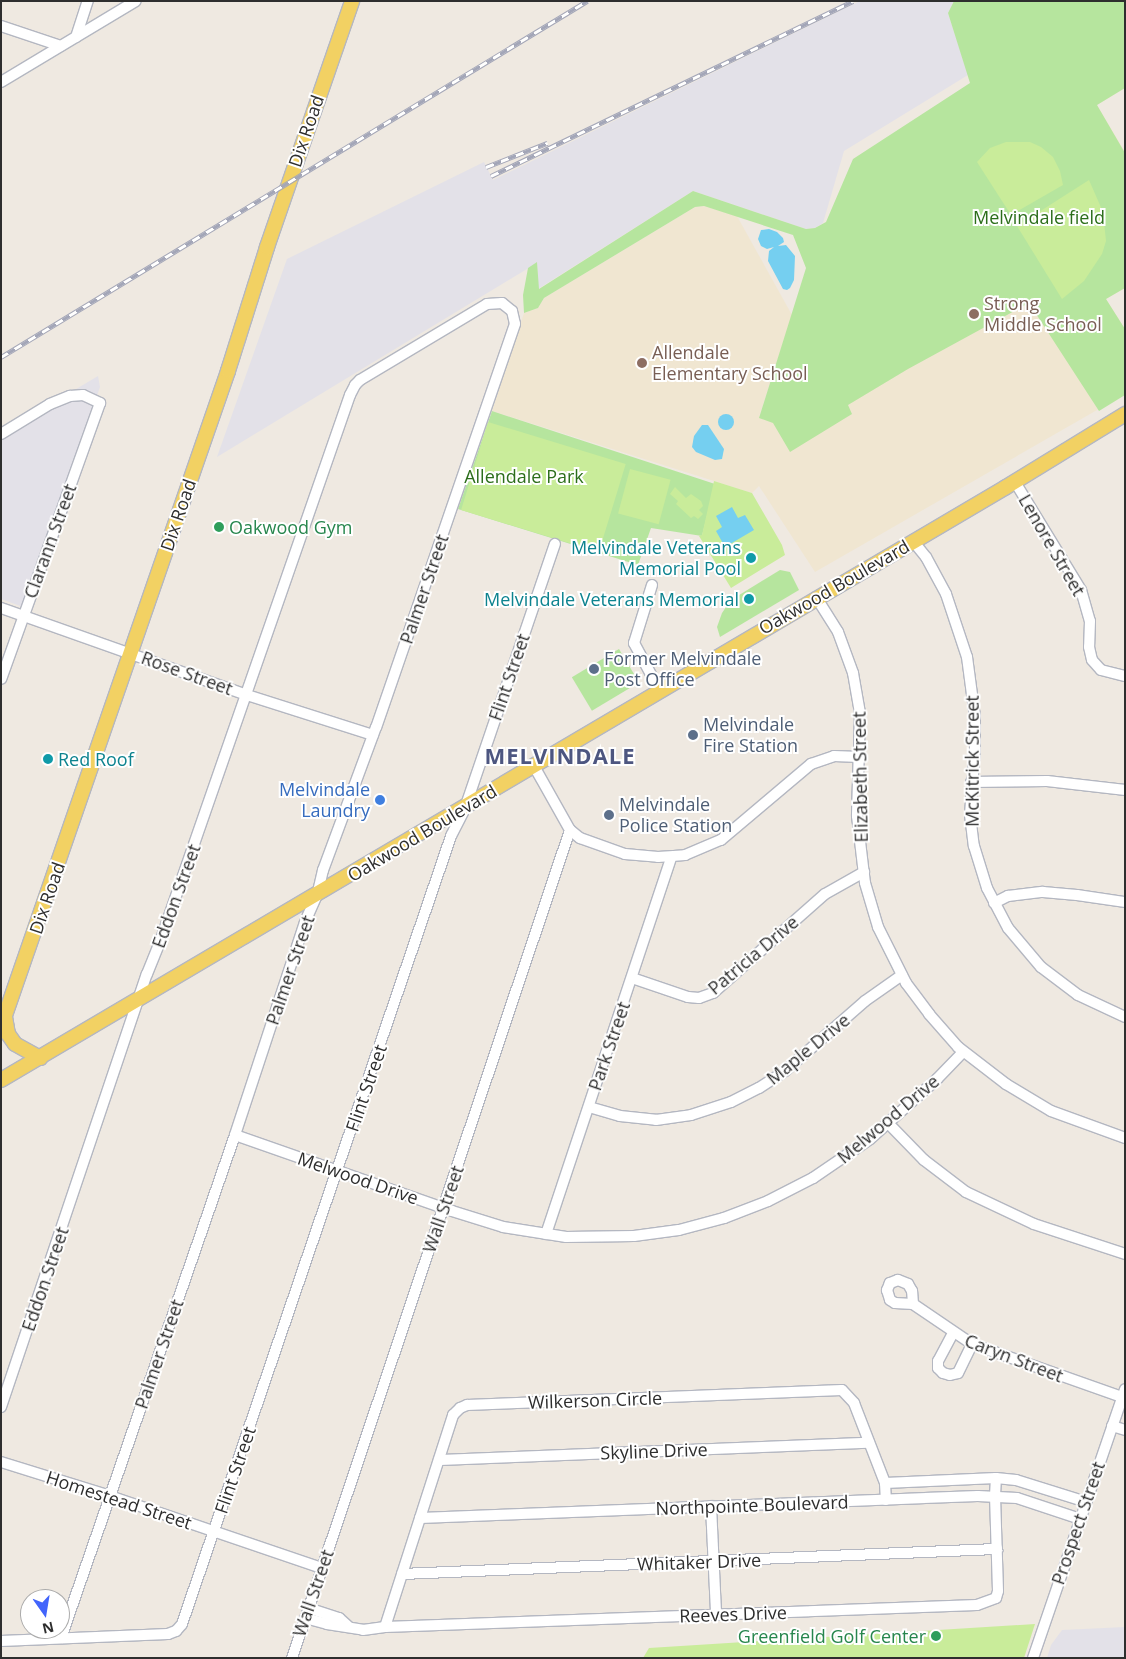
<!DOCTYPE html>
<style>
body{margin:0}
#map{position:relative;width:1126px;height:1659px;overflow:hidden;background:#efe9e1;font-family:"Open Sans",sans-serif}
div>[style]{position:absolute}
[style*='--x']{left:calc(var(--x)*1px);top:calc(var(--y)*1px);width:calc(var(--w)*1px);rotate:calc(var(--a)*1deg)}
.industrial>*{inset:0;background:#e3e1e8}
.education>*{inset:0;background:#f0e6d1}
.green>*{inset:0;background:#b6e59e;transform-origin:0 0}
.pitch>*{inset:0;background:#c9ec9a;transform-origin:0 0}
.water>*{inset:0;background:#75cff0}
.round{border-radius:50%}
.roads{filter:drop-shadow(1px 0 #b4b7c1) drop-shadow(-1px 0 #b4b7c1) drop-shadow(0 1px #b4b7c1) drop-shadow(0 -1px #b4b7c1)}
.minor>*{height:10px;margin:-5px;padding:0 5px;transform-origin:5px;border-radius:5px;background:#fff}
.major>*{height:14px;margin:-7px;padding:0 7px;transform-origin:7px;border-radius:7px;background:#f2d163}
.rail>*{height:4.5px;margin-top:-2.25px;transform-origin:0;background:repeating-linear-gradient(90deg,#fff 0 8px,#a3a6b8 0 16px);box-sizing:border-box;border-block:1px solid #a3a6b8}
.dots>*{width:14px;height:14px;translate:-50% -50%;box-sizing:border-box;border:2px solid #fff;border-radius:50%}
span{translate:-50% -50%;white-space:nowrap;text-align:center;line-height:1.15;-webkit-text-stroke:4px #fff;paint-order:stroke}
.street-label{font-size:18px;color:#2e2e2e}
.park-label{font-size:18px;color:#2c6e1b}
.education-label{font-size:18px;color:#785e54}
.left{translate:0 -50%;text-align:left}
.leisure-label{font-size:18px;color:#27864d}
.right{translate:-100% -50%;text-align:right}
.culture-label{font-size:18px;color:#0d838f}
.service-label{font-size:18px;color:#4e5e75}
.shop-label{font-size:18px;color:#366cbe}
.district-label{font-size:22px;color:#4d5680;font-weight:700;letter-spacing:1px}
.frame{position:absolute;inset:0;border:2px solid #2e2e2e;pointer-events:none}
.north{position:absolute;left:20px;top:1589px;width:50px;height:50px;box-sizing:border-box;background:#fff;border:1px solid #ababab;border-radius:50%;rotate:167deg;font-size:14px;font-weight:700;line-height:20px;text-align:center;color:#2e2e2e}
.north::after{content:'';display:block;margin:auto;width:18px;height:22px;background:#4264fb;clip-path:polygon(50% 0,100% 100%,50% 72%,0 100%)}
</style>
<div id="map">
<div class="industrial">
<div style="clip-path:polygon(860px 1px,954px 1px,948px 13px,968px 75px,844px 151px,823px 223px,815px 228px,806px 229px,693px 191px,538px 289px,537px 263px,217px 457px,287px 259px,484px 162px,493px 180px)"></div>
<div style="clip-path:polygon(98px 376px,100px 387px,23px 607px,1px 599px,1px 434px)"></div>
<div style="clip-path:polygon(1125px 1627px,1125px 1658px,1047px 1658px,1051px 1645px,1062px 1630px)"></div>
</div>
<div class="education">
<div style="clip-path:polygon(1125px 88px,1097px 105px,1125px 152px,1125px 288px,1106px 299px,1125px 329px,1125px 394px,815px 572px,759px 486px,752px 493px,492px 411px,524px 313px,538px 308px,544px 298px,695px 207px,704px 206px,737px 216px,792px 315px,759px 417px,885px 221px)"></div>
</div>
<div class="green">
<div style="clip-path:polygon(954px 1px,1125px 1px,1125px 88px,1097px 105px,1125px 153px,1125px 288px,1106px 299px,1125px 329px,1125px 395px,1099px 411px,1029px 303px,908px 369px,848px 405px,852px 414px,790px 452px,773px 423px,759px 418px,806px 268px,793px 235px,704px 206px,695px 207px,544px 298px,538px 308px,524px 313px,523px 295px,528px 268px,537px 262px,539px 289px,693px 191px,806px 229px,815px 228px,826px 222px,853px 159px,970px 83px,948px 13px)"></div>
<div style="clip-path:polygon(492px 411px,715px 484px,702px 536px,651px 528px,638px 565px,458px 509px)"></div>
<div style="clip-path:polygon(780px 570px,790px 572px,799px 590px,720px 637px,717px 627px,722px 613px,731px 600px)"></div>
<div style="left:619px;top:649px;width:39px;height:55px;rotate:59deg"></div>
</div>
<div class="pitch">
<div style="clip-path:polygon(1006px 142px,1030px 142px,1041px 147px,1053px 157px,1060px 171px,1063px 185px,1011px 215px,977px 162px,990px 148px)"></div>
<div style="clip-path:polygon(1089px 180px,1103px 212px,1106px 241px,1102px 254px,1084px 281px,1062px 299px,1017px 226px)"></div>
<div style="left:488px;top:422px;width:144px;height:92px;rotate:17deg"></div>
<div style="left:630px;top:469px;width:42px;height:46px;rotate:15deg"></div>
<div style="clip-path:polygon(714px 481px,752px 493px,782px 545px,785px 555px,731px 588px,699px 536px,702px 535px)"></div>
<div style="clip-path:polygon(675px 487px,686px 498px,691px 494px,701px 501px,703px 506px,699px 510px,703px 514px,698px 519px,694px 516px,691px 518px,676px 504px,678px 501px,670px 494px)"></div>
<div style="clip-path:polygon(1035px 1624px,1024px 1658px,643px 1658px,649px 1648px)"></div>
</div>
<div class="water">
<div style="clip-path:polygon(769px 229px,777px 232px,783px 238px,784px 242px,778px 246px,786px 245px,795px 256px,794px 280px,790px 288px,787px 290px,783px 289px,768px 261px,769px 251px,774px 247px,767px 249px,761px 246px,758px 239px,761px 230px)"></div>
<div class="round" style="left:718px;top:414px;width:16px;height:16px"></div>
<div style="clip-path:polygon(702px 425px,708px 425px,724px 449px,722px 459px,715px 460px,696px 452px,692px 447px,694px 436px)"></div>
<div style="clip-path:polygon(732px 507px,738px 518px,745px 515px,754px 530px,725px 547px,716px 531px,722px 527px,716px 516px)"></div>
</div>
<div class="roads">
<div class="minor">
<div style="--x:1;--y:26;--w:63;--a:18.4"></div>
<div style="--x:76;--y:37;--w:38;--a:-72"></div>
<div style="--x:1;--y:82;--w:157;--a:-31"></div>
<div style="--x:1;--y:434;--w:57;--a:-31.5"></div>
<div style="--x:50;--y:404;--w:22;--a:-22"></div>
<div style="--x:70;--y:396;--w:13;--a:-4"></div>
<div style="--x:83;--y:395;--w:19;--a:25"></div>
<div style="--x:100;--y:403;--w:293;--a:109.7"></div>
<div style="--x:1015;--y:482;--w:127;--a:58.6"></div>
<div style="--x:1081;--y:590;--w:32;--a:74"></div>
<div style="--x:1090;--y:621;--w:26;--a:92"></div>
<div style="--x:1089;--y:647;--w:13;--a:77"></div>
<div style="--x:1092;--y:660;--w:13;--a:48"></div>
<div style="--x:1101;--y:670;--w:25;--a:14"></div>
<div style="--x:913;--y:541;--w:21;--a:51"></div>
<div style="--x:926;--y:557;--w:42;--a:61.6"></div>
<div style="--x:946;--y:594;--w:66;--a:71.6"></div>
<div style="--x:967;--y:657;--w:61;--a:82.4"></div>
<div style="--x:975;--y:717;--w:31;--a:90"></div>
<div style="--x:975;--y:748;--w:67;--a:94.3"></div>
<div style="--x:970;--y:815;--w:31;--a:83"></div>
<div style="--x:974;--y:846;--w:44;--a:72.8"></div>
<div style="--x:987;--y:888;--w:45;--a:62.3"></div>
<div style="--x:1008;--y:928;--w:51;--a:49.8"></div>
<div style="--x:1041;--y:967;--w:46;--a:37.1"></div>
<div style="--x:1078;--y:995;--w:52;--a:25.1"></div>
<div style="--x:652;--y:585;--w:61;--a:107.2"></div>
<div style="--x:634;--y:643;--w:55;--a:61.6"></div>
<div style="--x:816;--y:597;--w:41;--a:57.8"></div>
<div style="--x:838;--y:632;--w:44;--a:69.9"></div>
<div style="--x:853;--y:673;--w:41;--a:80.1"></div>
<div style="--x:860;--y:713;--w:103;--a:91.7"></div>
<div style="--x:857;--y:816;--w:67;--a:83.2"></div>
<div style="--x:865;--y:883;--w:46;--a:73.5"></div>
<div style="--x:878;--y:927;--w:63;--a:63.4"></div>
<div style="--x:906;--y:983;--w:39;--a:53"></div>
<div style="--x:929;--y:1014;--w:44;--a:48.7"></div>
<div style="--x:958;--y:1047;--w:61;--a:37.6"></div>
<div style="--x:1006;--y:1084;--w:52;--a:31"></div>
<div style="--x:1051;--y:1111;--w:79;--a:20"></div>
<div style="--x:1;--y:608;--w:261;--a:19.5"></div>
<div style="--x:247;--y:695;--w:132;--a:17.6"></div>
<div style="--x:971;--y:782;--w:76;--a:-0.8"></div>
<div style="--x:1047;--y:781;--w:79;--a:6.6"></div>
<div style="--x:570;--y:830;--w:13;--a:39"></div>
<div style="--x:580;--y:838;--w:48;--a:19.6"></div>
<div style="--x:625;--y:854;--w:33;--a:5"></div>
<div style="--x:658;--y:857;--w:27;--a:-4"></div>
<div style="--x:685;--y:855;--w:39;--a:-23"></div>
<div style="--x:721;--y:840;--w:118;--a:-40.2"></div>
<div style="--x:811;--y:764;--w:24;--a:-19"></div>
<div style="--x:834;--y:756;--w:26;--a:2"></div>
<div style="--x:994;--y:903;--w:16;--a:-27"></div>
<div style="--x:1008;--y:896;--w:35;--a:-7"></div>
<div style="--x:1043;--y:892;--w:34;--a:5"></div>
<div style="--x:1077;--y:895;--w:49;--a:8.3"></div>
<div style="--x:632;--y:978;--w:59;--a:18.7"></div>
<div style="--x:688;--y:997;--w:11;--a:5"></div>
<div style="--x:699;--y:998;--w:15;--a:-20"></div>
<div style="--x:713;--y:993;--w:149;--a:-41.5"></div>
<div style="--x:825;--y:894;--w:45;--a:-29.4"></div>
<div style="--x:589;--y:1107;--w:32;--a:16"></div>
<div style="--x:620;--y:1116;--w:36;--a:6"></div>
<div style="--x:656;--y:1120;--w:35;--a:-8"></div>
<div style="--x:691;--y:1115;--w:42;--a:-18"></div>
<div style="--x:731;--y:1102;--w:31;--a:-27"></div>
<div style="--x:759;--y:1088;--w:31;--a:-33"></div>
<div style="--x:785;--y:1071;--w:106;--a:-41.2"></div>
<div style="--x:865;--y:1001;--w:45;--a:-35.1"></div>
<div style="--x:887;--y:1122;--w:53;--a:45.8"></div>
<div style="--x:924;--y:1160;--w:53;--a:37.3"></div>
<div style="--x:966;--y:1192;--w:75;--a:25.2"></div>
<div style="--x:1034;--y:1224;--w:96;--a:18.2"></div>
<div style="--x:235;--y:1135;--w:230;--a:19.3"></div>
<div style="--x:452;--y:1211;--w:53;--a:17.4"></div>
<div style="--x:503;--y:1227;--w:64;--a:9"></div>
<div style="--x:566;--y:1237;--w:68;--a:-0.8"></div>
<div style="--x:634;--y:1236;--w:45;--a:-7.6"></div>
<div style="--x:679;--y:1230;--w:47;--a:-14.9"></div>
<div style="--x:724;--y:1218;--w:47;--a:-21.1"></div>
<div style="--x:768;--y:1201;--w:51;--a:-27.1"></div>
<div style="--x:813;--y:1178;--w:69;--a:-34.4"></div>
<div style="--x:870;--y:1139;--w:90;--a:-41.8"></div>
<div style="--x:937;--y:1079;--w:37;--a:-46"></div>
<div style="--x:546;--y:1234;--w:396;--a:-71.6"></div>
<div style="--x:913;--y:1304;--w:13;--a:-94"></div>
<div style="--x:912;--y:1291;--w:8;--a:-120"></div>
<div style="--x:908;--y:1284;--w:11;--a:-158"></div>
<div style="--x:898;--y:1280;--w:9;--a:159"></div>
<div style="--x:890;--y:1283;--w:8;--a:113"></div>
<div style="--x:887;--y:1290;--w:10;--a:73"></div>
<div style="--x:890;--y:1300;--w:6;--a:31"></div>
<div style="--x:895;--y:1303;--w:18;--a:3"></div>
<div style="--x:913;--y:1304;--w:71;--a:34.1"></div>
<div style="--x:972;--y:1344;--w:159;--a:19.5"></div>
<div style="--x:953;--y:1333;--w:32;--a:118"></div>
<div style="--x:938;--y:1361;--w:7;--a:90"></div>
<div style="--x:938;--y:1368;--w:7;--a:45"></div>
<div style="--x:943;--y:1373;--w:7;--a:16"></div>
<div style="--x:950;--y:1375;--w:8;--a:-14"></div>
<div style="--x:958;--y:1373;--w:32;--a:-64"></div>
<div style="--x:1;--y:1407;--w:457;--a:-71.4"></div>
<div style="--x:147;--y:974;--w:35;--a:-68"></div>
<div style="--x:160;--y:942;--w:579;--a:-70.85"></div>
<div style="--x:350;--y:395;--w:11;--a:-63"></div>
<div style="--x:355;--y:385;--w:7;--a:-45"></div>
<div style="--x:360;--y:380;--w:148;--a:-30.9"></div>
<div style="--x:487;--y:304;--w:15;--a:-4"></div>
<div style="--x:502;--y:303;--w:13;--a:39"></div>
<div style="--x:512;--y:311;--w:13;--a:77"></div>
<div style="--x:515;--y:324;--w:426;--a:109"></div>
<div style="--x:376;--y:727;--w:153;--a:110.3"></div>
<div style="--x:323;--y:870;--w:26;--a:103"></div>
<div style="--x:317;--y:895;--w:30;--a:114"></div>
<div style="--x:305;--y:922;--w:224;--a:108.2"></div>
<div style="--x:235;--y:1135;--w:532;--a:109.08"></div>
<div style="--x:1112;--y:1426;--w:14;--a:17"></div>
<div style="--x:439;--y:1460;--w:430;--a:-2.3"></div>
<div style="--x:1;--y:1462;--w:114;--a:17.3"></div>
<div style="--x:110;--y:1496;--w:224;--a:18.8"></div>
<div style="--x:885;--y:1483;--w:111;--a:-2.6"></div>
<div style="--x:996;--y:1478;--w:20;--a:6"></div>
<div style="--x:1016;--y:1480;--w:73;--a:17.4"></div>
<div style="--x:711;--y:1506;--w:108;--a:87.3"></div>
<div style="--x:420;--y:1518;--w:558;--a:-2.26"></div>
<div style="--x:978;--y:1496;--w:39;--a:3"></div>
<div style="--x:1017;--y:1498;--w:66;--a:18.4"></div>
<div style="--x:402;--y:1574;--w:596;--a:-2.41"></div>
<div style="--x:308;--y:1608;--w:33;--a:18"></div>
<div style="--x:339;--y:1618;--w:13;--a:42"></div>
<div style="--x:305;--y:1618;--w:23;--a:15"></div>
<div style="--x:327;--y:1624;--w:36;--a:9"></div>
<div style="--x:363;--y:1630;--w:22;--a:-8"></div>
<div style="--x:385;--y:1627;--w:592;--a:-2.13"></div>
<div style="--x:977;--y:1605;--w:20;--a:-20"></div>
<div style="--x:996;--y:1598;--w:7;--a:-74"></div>
<div style="--x:998;--y:1591;--w:95;--a:-91.8"></div>
<div style="--x:995;--y:1496;--w:18;--a:-87"></div>
<div style="--x:385;--y:1627;--w:223;--a:-72.2"></div>
<div style="--x:453;--y:1415;--w:10;--a:-45"></div>
<div style="--x:460;--y:1408;--w:8;--a:-23"></div>
<div style="--x:467;--y:1405;--w:375;--a:-2.3"></div>
<div style="--x:842;--y:1390;--w:18;--a:47"></div>
<div style="--x:854;--y:1403;--w:86;--a:68.8"></div>
<div style="--x:885;--y:1483;--w:17;--a:87"></div>
<div style="--x:1;--y:1641;--w:167;--a:-2.4"></div>
<div style="--x:168;--y:1634;--w:9;--a:-21"></div>
<div style="--x:176;--y:1631;--w:9;--a:-49"></div>
<div style="--x:182;--y:1624;--w:833;--a:-71.15"></div>
<div style="--x:451;--y:836;--w:31;--a:-63"></div>
<div style="--x:465;--y:808;--w:279;--a:-71.2"></div>
<div style="--x:292;--y:1658;--w:873;--a:-71.44"></div>
<div style="--x:570;--y:830;--w:73;--a:-119.4"></div>
<div style="--x:1033;--y:1658;--w:284;--a:-71.1"></div>
</div>
<div class="major">
<div style="--x:5;--y:1017;--w:17;--a:80"></div>
<div style="--x:8;--y:1034;--w:12;--a:55"></div>
<div style="--x:15;--y:1044;--w:29;--a:29"></div>
<div style="--x:1;--y:1027;--w:694;--a:-70.91"></div>
<div style="--x:228;--y:371;--w:130;--a:-72.5"></div>
<div style="--x:267;--y:247;--w:260;--a:-70.9"></div>
<div style="--x:1;--y:1080;--w:1167;--a:-30.54"></div>
<div style="--x:1006;--y:487;--w:140;--a:-31.5"></div>
</div>
</div>
<div class="rail">
<div style="--x:486;--y:167;--w:66;--a:-21.5"></div>
<div style="--x:491;--y:176;--w:402;--a:-25.8"></div>
<div style="--x:1;--y:357;--w:686;--a:-31.28"></div>
</div>
<div class="dots">
<div style="left:974px;top:314px;background:#8d6e63"></div>
<div style="left:642px;top:363px;background:#8d6e63"></div>
<div style="left:219px;top:527px;background:#2e9e5b"></div>
<div style="left:751px;top:558px;background:#0f9aa8"></div>
<div style="left:749px;top:599px;background:#0f9aa8"></div>
<div style="left:594px;top:669px;background:#5c6f8a"></div>
<div style="left:693px;top:735px;background:#5c6f8a"></div>
<div style="left:48px;top:759px;background:#0f9aa8"></div>
<div style="left:380px;top:800px;background:#3f7fe0"></div>
<div style="left:609px;top:815px;background:#5c6f8a"></div>
<div style="left:936px;top:1636px;background:#2e9e5b"></div>
</div>
<div class="street-label">
<span style="left:306px;top:131px;rotate:-71deg">Dix Road</span>
<span style="left:178px;top:515px;rotate:-71deg">Dix Road</span>
<span style="left:50px;top:541px;rotate:-70deg">Clarann Street</span>
<span style="left:1052px;top:545px;rotate:60deg">Lenore Street</span>
<span style="left:834px;top:587px;rotate:-30deg">Oakwood Boulevard</span>
<span style="left:424px;top:589px;rotate:-71deg">Palmer Street</span>
<span style="left:187px;top:673px;rotate:20deg">Rose Street</span>
<span style="left:509px;top:677px;rotate:-71deg">Flint Street</span>
<span style="left:972px;top:761px;rotate:-90deg">McKitrick Street</span>
<span style="left:860px;top:777px;rotate:-91deg">Elizabeth Street</span>
<span style="left:422px;top:833px;rotate:-31deg">Oakwood Boulevard</span>
<span style="left:176px;top:896px;rotate:-70deg">Eddon Street</span>
<span style="left:47px;top:898px;rotate:-71deg">Dix Road</span>
<span style="left:753px;top:955px;rotate:-40deg">Patricia Drive</span>
<span style="left:290px;top:970px;rotate:-71deg">Palmer Street</span>
<span style="left:609px;top:1046px;rotate:-71deg">Park Street</span>
<span style="left:808px;top:1049px;rotate:-39deg">Maple Drive</span>
<span style="left:366px;top:1088px;rotate:-71deg">Flint Street</span>
<span style="left:888px;top:1119px;rotate:-40deg">Melwood Drive</span>
<span style="left:358px;top:1178px;rotate:19deg">Melwood Drive</span>
<span style="left:443px;top:1209px;rotate:-71deg">Wall Street</span>
<span style="left:45px;top:1279px;rotate:-71deg">Eddon Street</span>
<span style="left:159px;top:1354px;rotate:-71deg">Palmer Street</span>
<span style="left:1014px;top:1358px;rotate:21deg">Caryn Street</span>
<span style="left:595px;top:1400px;rotate:-2deg">Wilkerson Circle</span>
<span style="left:654px;top:1451px;rotate:-2deg">Skyline Drive</span>
<span style="left:235px;top:1470px;rotate:-71deg">Flint Street</span>
<span style="left:119px;top:1500px;rotate:18deg">Homestead Street</span>
<span style="left:752px;top:1505px;rotate:-2deg">Northpointe Boulevard</span>
<span style="left:1078px;top:1523px;rotate:-71deg">Prospect Street</span>
<span style="left:699px;top:1562px;rotate:-2deg">Whitaker Drive</span>
<span style="left:313px;top:1593px;rotate:-71deg">Wall Street</span>
<span style="left:733px;top:1614px;rotate:-2deg">Reeves Drive</span>
</div>
<div class="park-label">
<span style="left:1039px;top:217px">Melvindale field</span>
<span style="left:524px;top:476px">Allendale Park</span>
</div>
<div class="education-label">
<span class="left" style="left:984px;top:314px">Strong<br>Middle School</span>
<span class="left" style="left:652px;top:363px">Allendale<br>Elementary School</span>
</div>
<div class="leisure-label">
<span class="left" style="left:229px;top:527px">Oakwood Gym</span>
<span class="right" style="left:926px;top:1636px">Greenfield Golf Center</span>
</div>
<div class="culture-label">
<span class="right" style="left:741px;top:558px">Melvindale Veterans<br>Memorial Pool</span>
<span class="right" style="left:739px;top:599px">Melvindale Veterans Memorial</span>
<span class="left" style="left:58px;top:759px">Red Roof</span>
</div>
<div class="service-label">
<span class="left" style="left:604px;top:669px">Former Melvindale<br>Post Office</span>
<span class="left" style="left:703px;top:735px">Melvindale<br>Fire Station</span>
<span class="left" style="left:619px;top:815px">Melvindale<br>Police Station</span>
</div>
<div class="shop-label">
<span class="right" style="left:370px;top:800px">Melvindale<br>Laundry</span>
</div>
<div class="district-label">
<span style="left:560px;top:756px">MELVINDALE</span>
</div>
<div class="frame"></div>
<div class="north">N</div>
</div>
